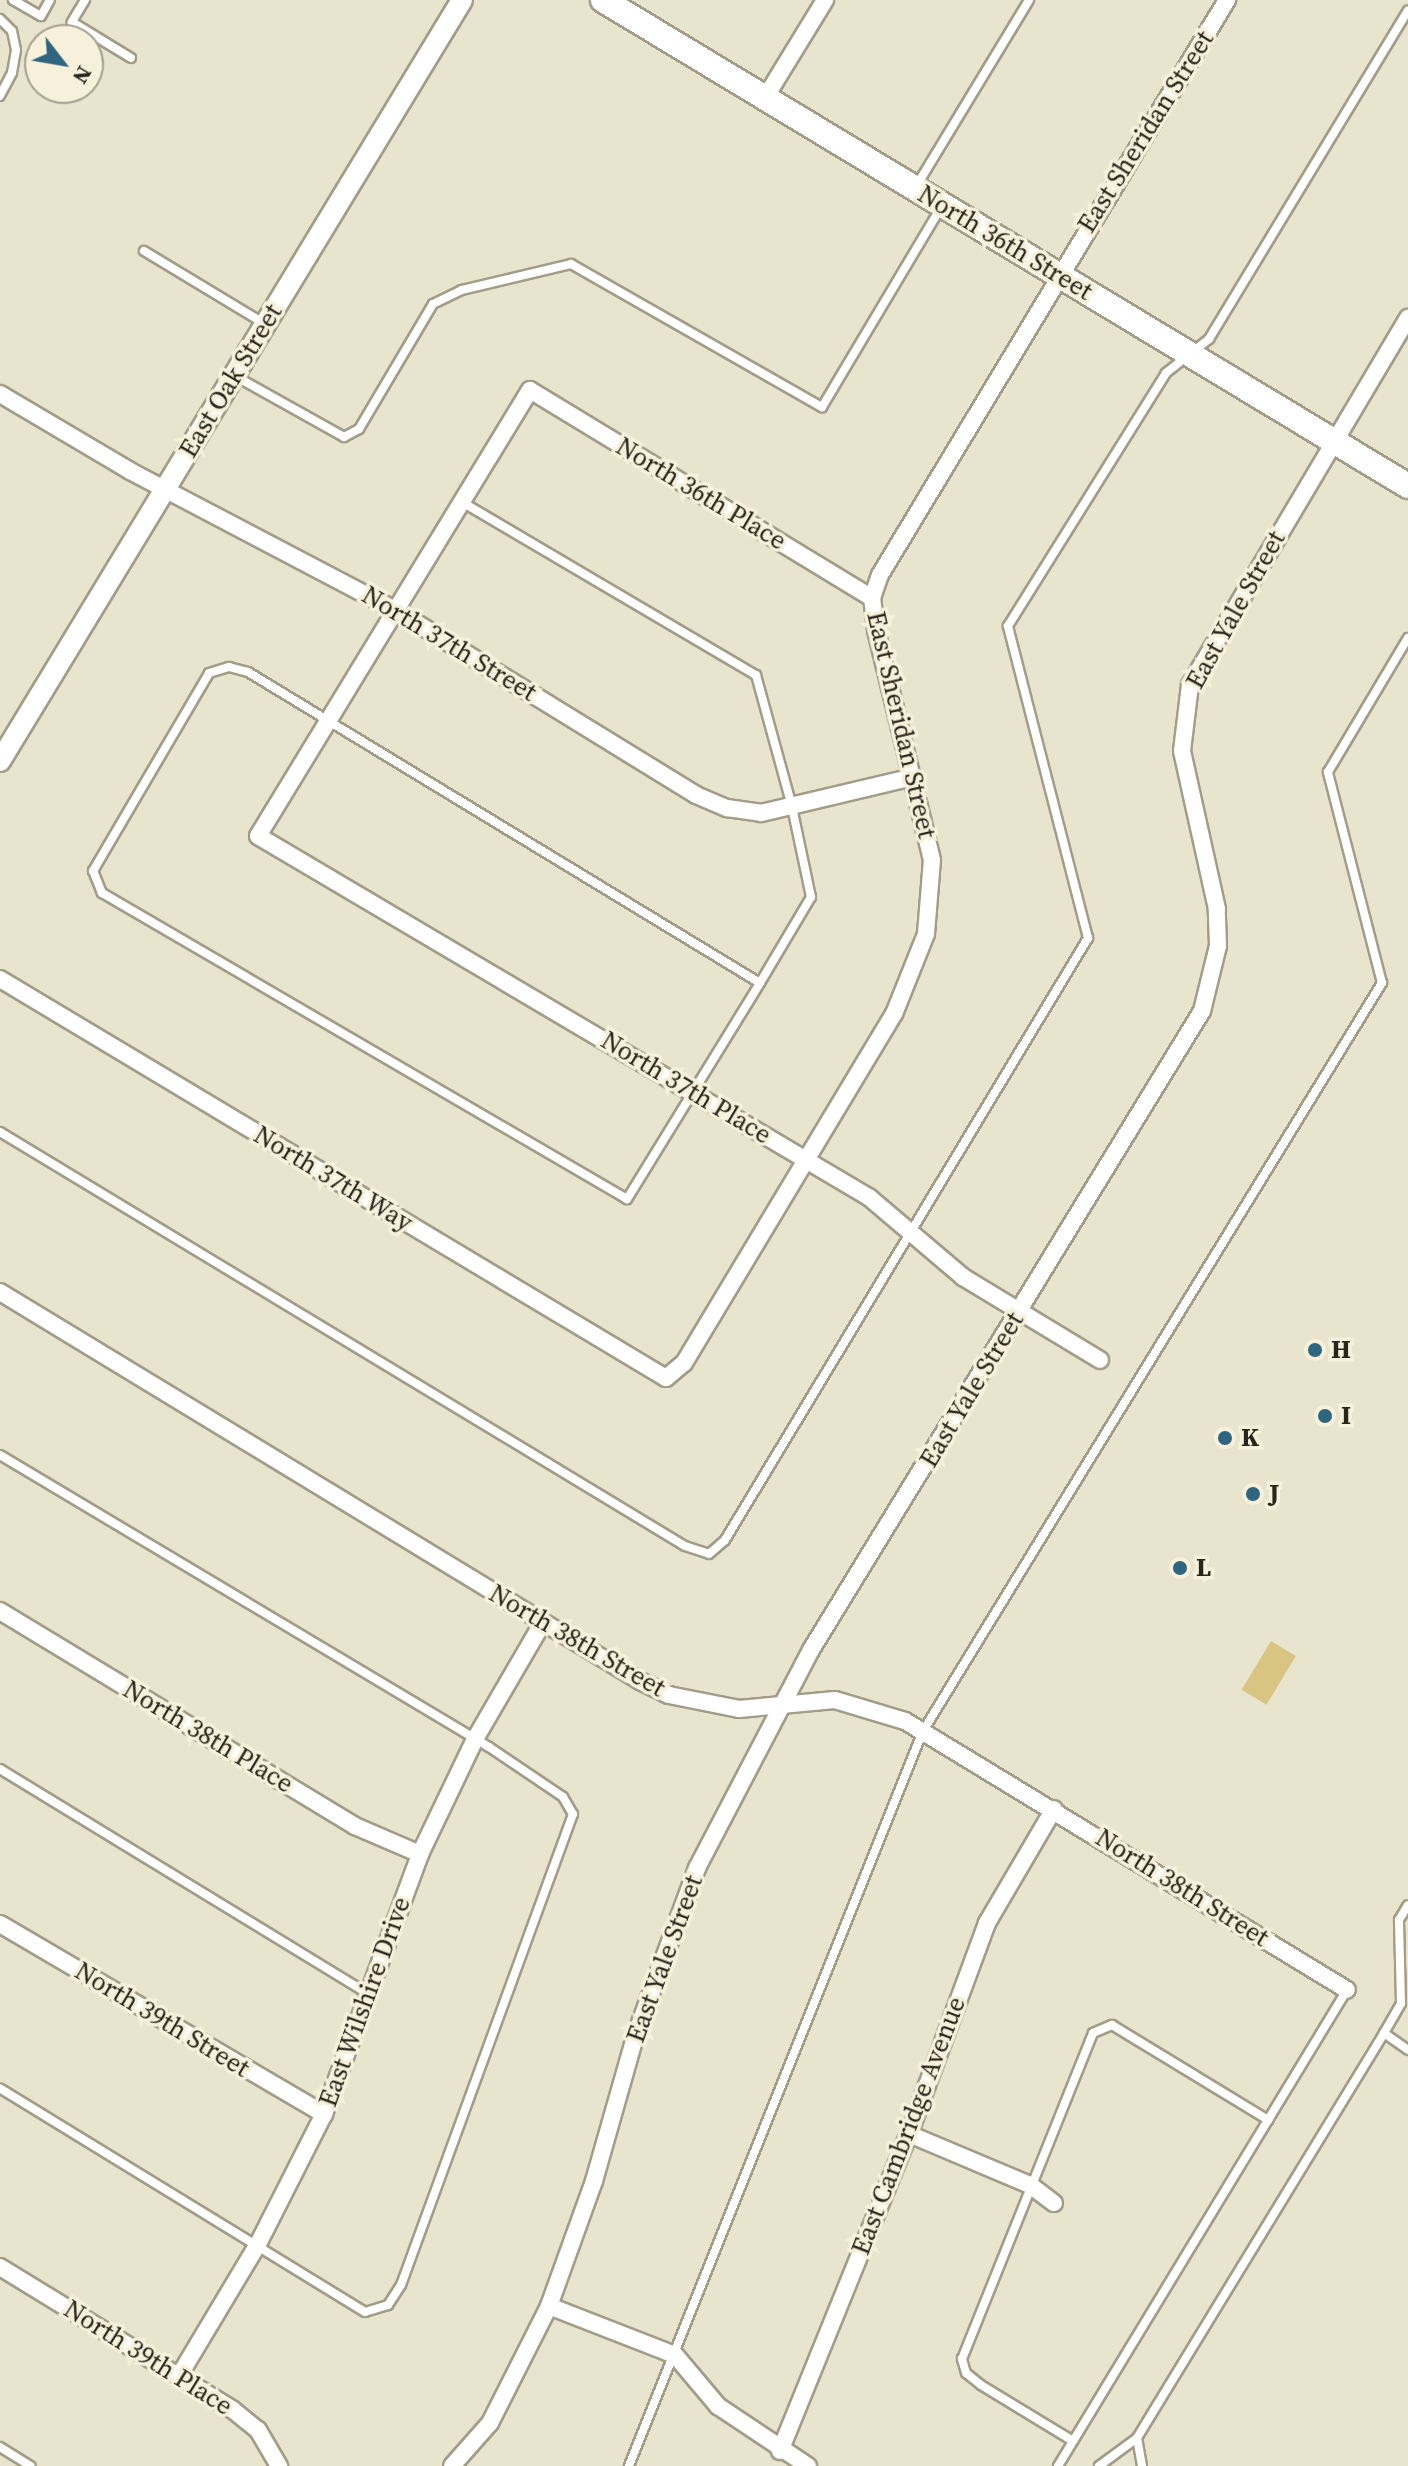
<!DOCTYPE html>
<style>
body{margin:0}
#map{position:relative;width:1408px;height:2466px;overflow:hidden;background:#e9e4ce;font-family:"Source Serif 4",serif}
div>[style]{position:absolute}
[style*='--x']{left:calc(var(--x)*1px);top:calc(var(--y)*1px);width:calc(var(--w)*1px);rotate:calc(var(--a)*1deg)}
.green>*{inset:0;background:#d7c581;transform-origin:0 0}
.roads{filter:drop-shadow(2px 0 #a29c88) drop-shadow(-2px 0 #a29c88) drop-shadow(0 2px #a29c88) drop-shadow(0 -2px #a29c88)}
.service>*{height:8px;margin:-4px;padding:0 4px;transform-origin:4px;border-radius:4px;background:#fff}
.minor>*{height:16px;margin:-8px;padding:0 8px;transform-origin:8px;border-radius:8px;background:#fff}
.tertiary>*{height:20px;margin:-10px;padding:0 10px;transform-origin:10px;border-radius:10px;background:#fff}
.secondary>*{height:24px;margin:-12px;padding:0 12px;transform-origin:12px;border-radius:12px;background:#fff}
.dots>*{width:22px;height:22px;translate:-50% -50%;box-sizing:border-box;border:4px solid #f7f1db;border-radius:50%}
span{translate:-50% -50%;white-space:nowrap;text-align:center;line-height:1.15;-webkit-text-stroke:7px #f7f1db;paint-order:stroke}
.street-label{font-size:26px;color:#27251c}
.poi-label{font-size:26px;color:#27251c;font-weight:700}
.left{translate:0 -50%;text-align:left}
.north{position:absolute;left:24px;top:24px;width:80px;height:80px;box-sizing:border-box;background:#f7f1db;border:2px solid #a49f8f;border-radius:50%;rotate:121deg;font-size:22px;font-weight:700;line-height:32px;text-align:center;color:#27251c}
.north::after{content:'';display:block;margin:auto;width:28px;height:36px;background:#2e657f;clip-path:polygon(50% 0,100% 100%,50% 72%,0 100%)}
</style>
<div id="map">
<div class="green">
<div style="left:1271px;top:1641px;width:29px;height:57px;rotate:31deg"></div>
</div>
<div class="roads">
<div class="service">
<div style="--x:13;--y:0;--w:32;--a:30"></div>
<div style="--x:41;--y:16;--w:18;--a:-61"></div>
<div style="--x:85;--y:0;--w:26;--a:121"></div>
<div style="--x:72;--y:22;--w:69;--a:31.4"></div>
<div style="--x:0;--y:19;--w:17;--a:45"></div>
<div style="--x:12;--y:31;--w:19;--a:78"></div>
<div style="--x:16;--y:50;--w:23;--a:100"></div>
<div style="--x:12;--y:73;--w:26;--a:118"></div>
<div style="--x:917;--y:185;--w:216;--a:-58.8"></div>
<div style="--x:144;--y:251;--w:141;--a:31.1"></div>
<div style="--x:235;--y:376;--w:125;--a:29.2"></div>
<div style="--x:344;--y:437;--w:17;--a:-28"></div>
<div style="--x:359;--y:429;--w:145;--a:-59.4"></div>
<div style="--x:433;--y:304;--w:32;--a:-26"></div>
<div style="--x:462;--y:290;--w:112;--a:-13.4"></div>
<div style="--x:571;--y:264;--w:289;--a:29.7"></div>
<div style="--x:822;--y:407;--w:234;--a:-59.2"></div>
<div style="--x:462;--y:502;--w:341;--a:30.5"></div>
<div style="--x:756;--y:675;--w:137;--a:74.7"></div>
<div style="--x:792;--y:807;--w:92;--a:78.1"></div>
<div style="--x:811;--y:897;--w:100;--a:120.7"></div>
<div style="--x:760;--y:983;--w:254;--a:121.6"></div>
<div style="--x:627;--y:1199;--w:608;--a:-149.76"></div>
<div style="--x:102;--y:893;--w:24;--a:-112"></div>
<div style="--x:93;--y:871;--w:229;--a:-59.6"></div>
<div style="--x:209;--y:673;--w:21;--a:-17"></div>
<div style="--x:229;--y:667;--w:20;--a:15"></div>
<div style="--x:248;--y:672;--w:599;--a:31.28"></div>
<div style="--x:0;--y:1132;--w:800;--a:31.15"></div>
<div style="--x:685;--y:1546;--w:25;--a:18"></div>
<div style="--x:709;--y:1554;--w:21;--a:-41"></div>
<div style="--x:725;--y:1540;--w:703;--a:-58.91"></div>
<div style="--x:1088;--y:938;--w:322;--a:-104.4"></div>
<div style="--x:1008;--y:626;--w:298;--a:-58"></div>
<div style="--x:1166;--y:373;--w:55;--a:-38.3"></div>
<div style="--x:1209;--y:339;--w:384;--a:-58.8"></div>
<div style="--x:0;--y:1455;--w:570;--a:30.84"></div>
<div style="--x:489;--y:1747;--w:89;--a:34"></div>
<div style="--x:563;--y:1797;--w:20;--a:60"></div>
<div style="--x:573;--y:1814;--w:501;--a:110.06"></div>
<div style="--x:401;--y:2285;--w:24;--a:123"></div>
<div style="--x:388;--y:2305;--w:24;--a:163"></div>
<div style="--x:365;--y:2312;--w:428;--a:-148.5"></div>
<div style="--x:0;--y:1769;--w:431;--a:31.4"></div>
<div style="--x:1384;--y:2033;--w:34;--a:-60"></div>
<div style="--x:1401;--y:2003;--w:83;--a:-91.4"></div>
<div style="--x:1399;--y:1920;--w:17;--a:-59"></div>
<div style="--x:1073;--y:2441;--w:108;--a:-148.7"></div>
<div style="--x:981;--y:2385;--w:19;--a:-141"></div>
<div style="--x:966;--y:2373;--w:15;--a:-106"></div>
<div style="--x:962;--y:2359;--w:351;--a:-68.1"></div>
<div style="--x:1093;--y:2033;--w:21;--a:-23"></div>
<div style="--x:1112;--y:2025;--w:183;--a:31.3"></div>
<div style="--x:0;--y:2447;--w:36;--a:32"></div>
<div style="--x:629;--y:2466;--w:792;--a:-68.2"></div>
<div style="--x:923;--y:1731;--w:878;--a:-58.47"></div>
<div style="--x:1382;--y:983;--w:218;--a:-104.4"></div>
<div style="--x:1328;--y:772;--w:156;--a:-59.2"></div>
<div style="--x:1058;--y:2466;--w:557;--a:-58.74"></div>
<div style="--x:1099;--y:2466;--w:47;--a:-36.4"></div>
<div style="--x:1142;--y:2466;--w:28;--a:-100"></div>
<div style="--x:1137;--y:2438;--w:474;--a:-58.6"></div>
<div style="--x:1384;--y:2033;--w:29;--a:35"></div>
</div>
<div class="minor">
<div style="--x:765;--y:98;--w:115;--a:-58.5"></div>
<div style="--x:0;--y:394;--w:151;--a:30.6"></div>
<div style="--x:130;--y:471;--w:301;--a:27.7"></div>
<div style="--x:397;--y:611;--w:351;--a:31.6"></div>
<div style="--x:696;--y:795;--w:34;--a:23"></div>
<div style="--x:727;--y:808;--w:34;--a:8"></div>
<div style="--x:761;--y:813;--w:156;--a:-13.3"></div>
<div style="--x:872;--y:598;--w:400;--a:-148.7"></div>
<div style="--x:530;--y:390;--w:522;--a:121.38"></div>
<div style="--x:258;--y:836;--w:711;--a:30.6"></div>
<div style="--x:870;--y:1198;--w:122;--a:40.3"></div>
<div style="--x:963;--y:1277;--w:160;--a:31.2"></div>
<div style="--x:0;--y:979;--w:776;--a:30.93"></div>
<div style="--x:666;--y:1378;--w:23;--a:-40"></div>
<div style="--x:684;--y:1363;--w:407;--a:-59"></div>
<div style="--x:894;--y:1014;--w:86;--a:-68.2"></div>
<div style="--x:926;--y:934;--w:74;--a:-85.4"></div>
<div style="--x:932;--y:860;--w:237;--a:-103.7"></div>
<div style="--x:876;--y:630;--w:32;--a:-97"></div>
<div style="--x:872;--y:598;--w:24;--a:-71"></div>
<div style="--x:880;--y:575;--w:672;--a:-58.89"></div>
<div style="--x:0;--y:1292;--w:749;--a:31.29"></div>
<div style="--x:640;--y:1681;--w:32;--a:26"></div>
<div style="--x:669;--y:1695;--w:71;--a:11.3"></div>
<div style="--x:739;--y:1709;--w:96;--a:-5.4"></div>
<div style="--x:835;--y:1700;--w:73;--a:16.7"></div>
<div style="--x:905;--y:1721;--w:517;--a:31.32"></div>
<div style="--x:0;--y:1611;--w:415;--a:31.2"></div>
<div style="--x:355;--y:1826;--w:71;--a:23.3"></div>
<div style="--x:0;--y:1924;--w:376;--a:30.4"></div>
<div style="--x:909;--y:2134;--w:131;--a:22.9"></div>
<div style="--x:1030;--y:2185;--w:30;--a:37"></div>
<div style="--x:0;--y:2267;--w:273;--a:31.5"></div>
<div style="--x:233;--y:2410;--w:32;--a:39"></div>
<div style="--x:258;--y:2430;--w:42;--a:59.7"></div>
<div style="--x:549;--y:2306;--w:135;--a:21.3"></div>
<div style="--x:675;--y:2355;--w:67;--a:49.9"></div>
<div style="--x:718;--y:2406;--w:108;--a:33.7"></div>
<div style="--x:179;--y:2376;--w:154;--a:-59.1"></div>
<div style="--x:258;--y:2244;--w:146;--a:-63.1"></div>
<div style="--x:324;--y:2114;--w:277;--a:-69.7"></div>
<div style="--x:420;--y:1854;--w:127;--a:-64.4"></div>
<div style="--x:475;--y:1739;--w:133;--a:-59.8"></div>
<div style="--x:780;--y:2451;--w:342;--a:-67.9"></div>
<div style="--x:909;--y:2134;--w:225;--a:-69.7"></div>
<div style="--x:987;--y:1923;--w:132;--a:-59.6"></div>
<div style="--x:452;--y:2466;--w:57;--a:-48.5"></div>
<div style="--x:490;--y:2423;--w:131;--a:-63.2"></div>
<div style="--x:549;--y:2306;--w:133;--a:-70.2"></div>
<div style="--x:594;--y:2181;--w:153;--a:-74.1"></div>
<div style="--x:636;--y:2034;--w:177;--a:-69.8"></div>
<div style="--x:697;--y:1868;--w:246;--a:-62.4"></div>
<div style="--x:811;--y:1650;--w:749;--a:-58.54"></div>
<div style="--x:1202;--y:1011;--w:67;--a:-76.2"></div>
<div style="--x:1218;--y:946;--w:37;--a:-92"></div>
<div style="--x:1217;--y:909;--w:162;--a:-102.5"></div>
<div style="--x:1182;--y:751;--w:66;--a:-83.1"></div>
<div style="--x:1190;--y:685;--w:427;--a:-59.3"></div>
</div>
<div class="tertiary">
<div style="--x:0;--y:761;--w:890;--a:-58.74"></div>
</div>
<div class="secondary">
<div style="--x:603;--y:0;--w:940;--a:31.12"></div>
</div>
</div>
<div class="dots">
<div style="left:1315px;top:1350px;background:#2e657f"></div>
<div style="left:1325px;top:1416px;background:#2e657f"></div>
<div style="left:1225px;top:1438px;background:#2e657f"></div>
<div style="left:1253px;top:1494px;background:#2e657f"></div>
<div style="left:1180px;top:1568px;background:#2e657f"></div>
</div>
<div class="street-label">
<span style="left:1146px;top:132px;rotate:-58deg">East Sheridan Street</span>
<span style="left:1005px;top:243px;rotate:31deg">North 36th Street</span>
<span style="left:231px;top:381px;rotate:-59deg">East Oak Street</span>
<span style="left:701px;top:494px;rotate:31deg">North 36th Place</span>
<span style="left:1236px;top:610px;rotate:-61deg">East Yale Street</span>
<span style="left:449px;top:644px;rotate:31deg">North 37th Street</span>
<span style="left:901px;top:725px;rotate:77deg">East Sheridan Street</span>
<span style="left:686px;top:1088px;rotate:31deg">North 37th Place</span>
<span style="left:333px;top:1179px;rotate:31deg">North 37th Way</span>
<span style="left:972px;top:1390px;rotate:-59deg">East Yale Street</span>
<span style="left:577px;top:1641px;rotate:30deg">North 38th Street</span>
<span style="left:208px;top:1737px;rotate:31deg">North 38th Place</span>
<span style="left:1182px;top:1888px;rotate:32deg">North 38th Street</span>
<span style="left:665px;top:1959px;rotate:-70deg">East Yale Street</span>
<span style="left:365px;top:2002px;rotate:-70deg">East Wilshire Drive</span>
<span style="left:162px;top:2020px;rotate:31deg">North 39th Street</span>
<span style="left:909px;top:2126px;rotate:-69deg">East Cambridge Avenue</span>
<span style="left:148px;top:2358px;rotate:32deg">North 39th Place</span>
</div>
<div class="poi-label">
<span class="left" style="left:1331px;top:1350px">H</span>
<span class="left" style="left:1341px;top:1416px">I</span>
<span class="left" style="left:1241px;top:1438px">K</span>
<span class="left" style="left:1269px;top:1494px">J</span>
<span class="left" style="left:1196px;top:1568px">L</span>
</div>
<div class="north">N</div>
</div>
